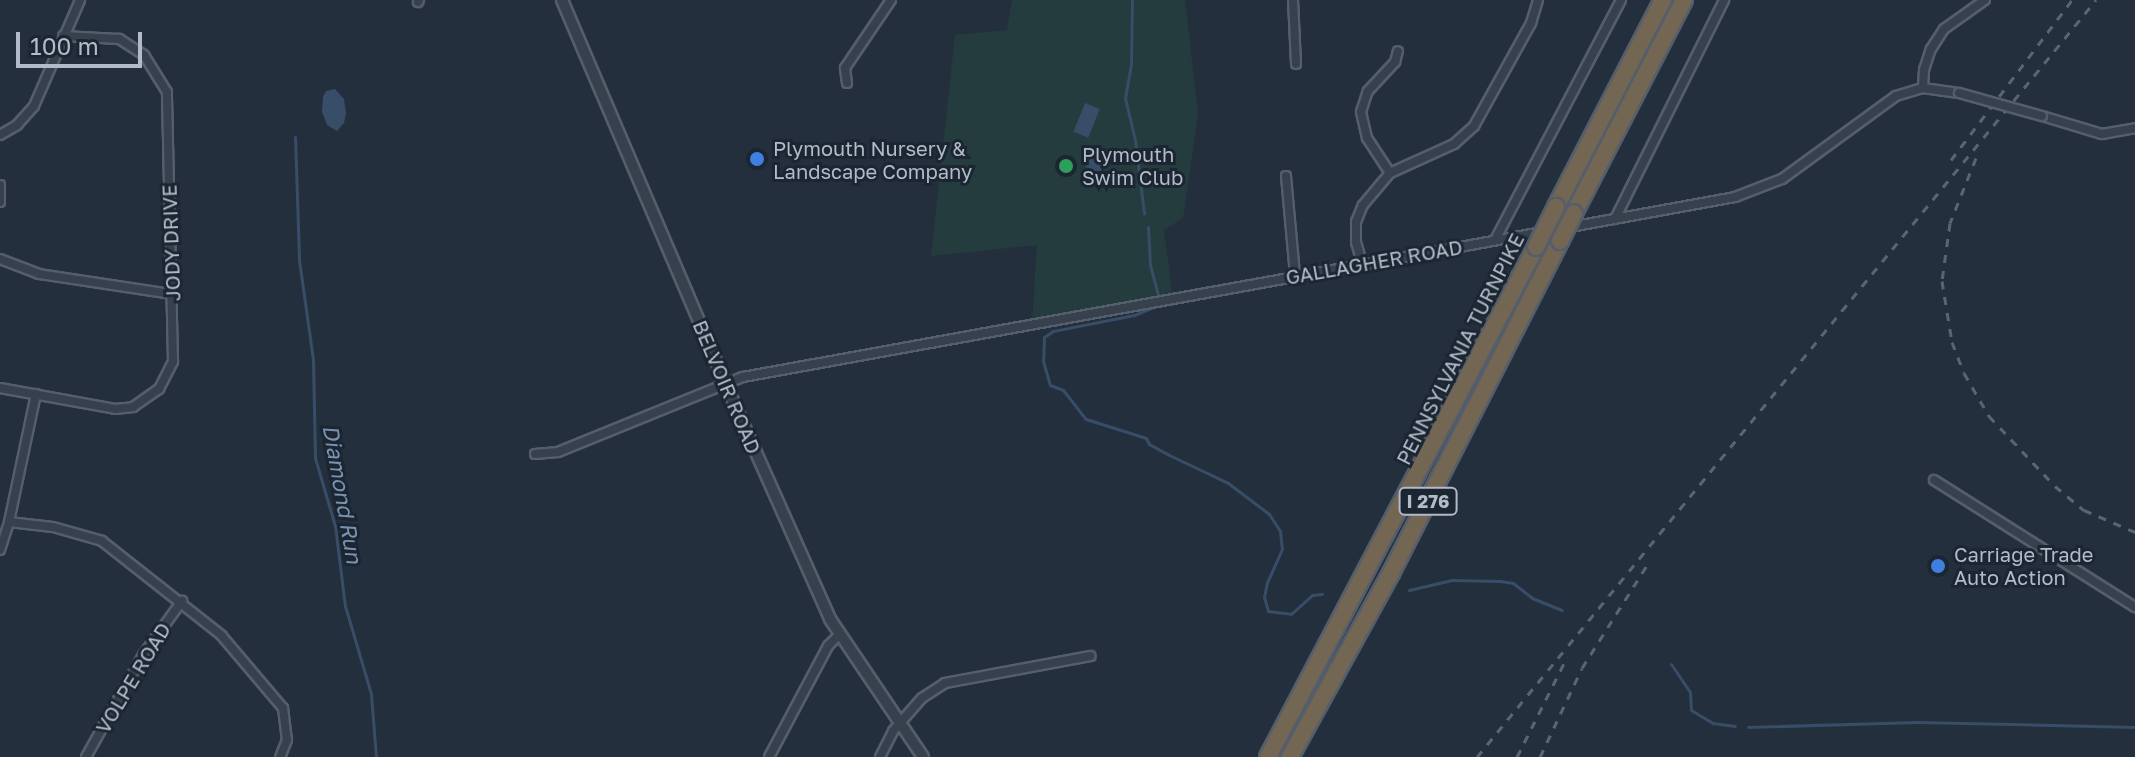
<!DOCTYPE html>
<style>
body{margin:0}
#map{position:relative;width:2135px;height:757px;overflow:hidden;background:#232f3d;font-family:"Golos Text",sans-serif}
div>[style]{position:absolute}
[style*='--x']{left:calc(var(--x)*1px);top:calc(var(--y)*1px);width:calc(var(--w)*1px);rotate:calc(var(--a)*1deg)}
.green>*{inset:0;background:#253c3e}
.water>*{inset:0;background:#384d67;transform-origin:0 0}
.stream>*{height:3px;margin:-1.5px;padding:0 1.5px;transform-origin:1.5px;border-radius:1.5px;background:#384d67}
.roads{filter:drop-shadow(2px 0 #555e6b) drop-shadow(-2px 0 #555e6b) drop-shadow(0 2px #555e6b) drop-shadow(0 -2px #555e6b)}
.minor>*{height:8px;margin:-4px;padding:0 4px;transform-origin:4px;border-radius:4px;background:#37414d}
.tertiary>*{height:10px;margin:-5px;padding:0 5px;transform-origin:5px;border-radius:5px;background:#37414d}
.motorway>*{height:16px;margin:-8px;padding:0 8px;transform-origin:8px;border-radius:8px;background:#736653}
.rail>*{height:3px;margin-top:-1.5px;transform-origin:0;background:repeating-linear-gradient(90deg,#586574 0 8px,transparent 0 16px)}
.bridges{filter:drop-shadow(2px 0 #555e6b) drop-shadow(-2px 0 #555e6b) drop-shadow(0 2px #555e6b) drop-shadow(0 -2px #555e6b)}
.minor-bridge>*{height:8px;margin:-4px;padding:0 4px;transform-origin:4px;border-radius:4px;background:#37414d}
.motorway-bridge>*{height:16px;margin:-8px;padding:0 8px;transform-origin:8px;border-radius:8px;background:#736653}
.dots>*{width:22px;height:22px;translate:-50% -50%;box-sizing:border-box;border:4px solid #1c2632;border-radius:50%}
span{translate:-50% -50%;white-space:nowrap;text-align:center;line-height:1.15;-webkit-text-stroke:6px #1c2632;paint-order:stroke}
.shield-label span{padding:2px 6px;background:#1c2632;border:2px solid;border-radius:6px;-webkit-text-stroke-width:0}
.shield-label{font-size:18px;color:#b2bbc8;font-weight:700}
.poi-label{font-size:20px;color:#b2bbc8}
.left{translate:0 -50%;text-align:left}
.street-label{font-size:20px;color:#b2bbc8}
.water-label{font-size:22px;color:#7993b1;font-style:italic}
.scale{position:absolute;left:16px;top:32px;width:126px;height:36px;box-sizing:border-box;border:4px solid #b2bbc8;border-top:0;padding-left:10px;font-size:24px;line-height:28px;white-space:nowrap;color:#b2bbc8;-webkit-text-stroke:6px #1c2632;paint-order:stroke}
</style>
<div id="map">
<div class="green">
<div style="clip-path:polygon(1012px 0,1185px 0,1198px 114px,1183px 218px,1164px 230px,1173px 298px,1032px 324px,1037px 245px,931px 256px,955px 35px,1007px 30px)"></div>
</div>
<div class="water">
<div style="clip-path:polygon(335px 89px,344px 99px,346px 113px,344px 123px,337px 131px,327px 125px,322px 112px,323px 97px,326px 91px)"></div>
<div style="left:1085px;top:103px;width:16px;height:31px;rotate:22deg"></div>
<div style="left:1090px;top:147px;width:17px;height:32px;rotate:10deg"></div>
</div>
<div class="stream">
<div style="--x:1132;--y:0;--w:64;--a:90.9"></div>
<div style="--x:1131;--y:64;--w:35;--a:100"></div>
<div style="--x:1125;--y:98;--w:43;--a:76.6"></div>
<div style="--x:1135;--y:140;--w:74;--a:83"></div>
<div style="--x:295;--y:137;--w:123;--a:88.1"></div>
<div style="--x:299;--y:260;--w:101;--a:82"></div>
<div style="--x:313;--y:360;--w:98;--a:88.8"></div>
<div style="--x:315;--y:458;--w:71;--a:73.6"></div>
<div style="--x:335;--y:526;--w:81;--a:82.9"></div>
<div style="--x:345;--y:606;--w:92;--a:73.5"></div>
<div style="--x:371;--y:694;--w:63;--a:85.5"></div>
<div style="--x:1148;--y:227;--w:38;--a:87"></div>
<div style="--x:1150;--y:265;--w:31;--a:75"></div>
<div style="--x:1158;--y:305;--w:26;--a:157"></div>
<div style="--x:1134;--y:315;--w:83;--a:168.8"></div>
<div style="--x:1053;--y:331;--w:11;--a:146"></div>
<div style="--x:1044;--y:337;--w:24;--a:92"></div>
<div style="--x:1043;--y:361;--w:25;--a:74"></div>
<div style="--x:1050;--y:385;--w:14;--a:21"></div>
<div style="--x:1063;--y:390;--w:37;--a:52"></div>
<div style="--x:1086;--y:419;--w:63;--a:17.6"></div>
<div style="--x:1146;--y:438;--w:7;--a:63"></div>
<div style="--x:1149;--y:444;--w:21;--a:29"></div>
<div style="--x:1167;--y:454;--w:68;--a:25.4"></div>
<div style="--x:1228;--y:483;--w:51;--a:37.1"></div>
<div style="--x:1269;--y:514;--w:20;--a:57"></div>
<div style="--x:1280;--y:531;--w:18;--a:84"></div>
<div style="--x:1282;--y:549;--w:36;--a:114"></div>
<div style="--x:1267;--y:582;--w:15;--a:101"></div>
<div style="--x:1264;--y:597;--w:15;--a:74"></div>
<div style="--x:1268;--y:611;--w:23;--a:7"></div>
<div style="--x:1291;--y:614;--w:28;--a:-42"></div>
<div style="--x:1312;--y:595;--w:10;--a:-6"></div>
<div style="--x:1409;--y:590;--w:44;--a:-13.1"></div>
<div style="--x:1452;--y:580;--w:48;--a:1.2"></div>
<div style="--x:1500;--y:581;--w:13;--a:9"></div>
<div style="--x:1513;--y:583;--w:24;--a:38"></div>
<div style="--x:1532;--y:598;--w:32;--a:22"></div>
<div style="--x:1671;--y:664;--w:34;--a:56"></div>
<div style="--x:1690;--y:692;--w:18;--a:87"></div>
<div style="--x:1691;--y:710;--w:26;--a:31"></div>
<div style="--x:1713;--y:723;--w:22;--a:8"></div>
<div style="--x:1748;--y:727;--w:170;--a:-1.7"></div>
<div style="--x:1918;--y:722;--w:217;--a:1.3"></div>
</div>
<div class="roads">
<div class="minor">
<div style="--x:1293;--y:0;--w:64;--a:87.3"></div>
<div style="--x:418;--y:2;--w:2;--a:-63"></div>
<div style="--x:847;--y:83;--w:15;--a:-98"></div>
<div style="--x:845;--y:68;--w:82;--a:-55.9"></div>
<div style="--x:1923;--y:88;--w:18;--a:-87"></div>
<div style="--x:1924;--y:70;--w:22;--a:-72"></div>
<div style="--x:1931;--y:49;--w:24;--a:-57"></div>
<div style="--x:1944;--y:29;--w:50;--a:-35.3"></div>
<div style="--x:2042;--y:116;--w:63;--a:16.7"></div>
<div style="--x:2102;--y:134;--w:34;--a:-10"></div>
<div style="--x:0;--y:135;--w:20;--a:-30"></div>
<div style="--x:17;--y:125;--w:25;--a:-48"></div>
<div style="--x:34;--y:106;--w:116;--a:-66.5"></div>
<div style="--x:1390;--y:173;--w:42;--a:-123.3"></div>
<div style="--x:1367;--y:138;--w:27;--a:-103"></div>
<div style="--x:1361;--y:112;--w:22;--a:-72"></div>
<div style="--x:1368;--y:91;--w:40;--a:-47"></div>
<div style="--x:1395;--y:62;--w:11;--a:-75"></div>
<div style="--x:1286;--y:176;--w:99;--a:84.8"></div>
<div style="--x:0;--y:185;--w:17;--a:90"></div>
<div style="--x:1615;--y:219;--w:245;--a:-63.5"></div>
<div style="--x:1495;--y:240;--w:271;--a:-62.3"></div>
<div style="--x:0;--y:259;--w:42;--a:21"></div>
<div style="--x:39;--y:274;--w:134;--a:8.6"></div>
<div style="--x:1362;--y:263;--w:22;--a:-106"></div>
<div style="--x:1356;--y:242;--w:20;--a:-90"></div>
<div style="--x:1356;--y:222;--w:18;--a:-68"></div>
<div style="--x:1363;--y:205;--w:42;--a:-49.8"></div>
<div style="--x:1390;--y:173;--w:70;--a:-24.4"></div>
<div style="--x:1454;--y:144;--w:27;--a:-42"></div>
<div style="--x:1474;--y:126;--w:118;--a:-61"></div>
<div style="--x:1531;--y:23;--w:24;--a:-73"></div>
<div style="--x:0;--y:388;--w:117;--a:10.3"></div>
<div style="--x:115;--y:409;--w:18;--a:-6"></div>
<div style="--x:133;--y:407;--w:32;--a:-35"></div>
<div style="--x:159;--y:389;--w:31;--a:-63"></div>
<div style="--x:173;--y:361;--w:269;--a:-91.3"></div>
<div style="--x:167;--y:92;--w:44;--a:-121.9"></div>
<div style="--x:144;--y:55;--w:30;--a:-147"></div>
<div style="--x:119;--y:39;--w:56;--a:-176.9"></div>
<div style="--x:535;--y:454;--w:23;--a:-5"></div>
<div style="--x:558;--y:452;--w:200;--a:-22.1"></div>
<div style="--x:743;--y:377;--w:1008;--a:-10.28"></div>
<div style="--x:1735;--y:197;--w:50;--a:-21"></div>
<div style="--x:1782;--y:179;--w:141;--a:-36.1"></div>
<div style="--x:1896;--y:96;--w:28;--a:-17"></div>
<div style="--x:1923;--y:88;--w:36;--a:8"></div>
<div style="--x:1934;--y:480;--w:238;--a:32.3"></div>
<div style="--x:9;--y:522;--w:44;--a:6.5"></div>
<div style="--x:53;--y:527;--w:51;--a:15.9"></div>
<div style="--x:102;--y:541;--w:152;--a:38.3"></div>
<div style="--x:221;--y:635;--w:96;--a:49.7"></div>
<div style="--x:283;--y:708;--w:32;--a:83"></div>
<div style="--x:287;--y:740;--w:18;--a:112"></div>
<div style="--x:0;--y:550;--w:29;--a:-72"></div>
<div style="--x:9;--y:522;--w:131;--a:-78.1"></div>
<div style="--x:86;--y:757;--w:117;--a:-60.8"></div>
<div style="--x:143;--y:655;--w:67;--a:-54.2"></div>
<div style="--x:769;--y:757;--w:126;--a:-62"></div>
<div style="--x:828;--y:646;--w:16;--a:-45"></div>
<div style="--x:880;--y:757;--w:29;--a:-63"></div>
<div style="--x:893;--y:731;--w:44;--a:-48.7"></div>
<div style="--x:922;--y:698;--w:27;--a:-33"></div>
<div style="--x:945;--y:683;--w:148;--a:-10.5"></div>
</div>
<div class="tertiary">
<div style="--x:562;--y:0;--w:418;--a:66.9"></div>
<div style="--x:726;--y:385;--w:256;--a:66"></div>
<div style="--x:830;--y:619;--w:166;--a:56"></div>
</div>
<div class="motorway">
<div style="--x:1556;--y:207;--w:233;--a:-62.7"></div>
<div style="--x:1574;--y:213;--w:240;--a:-62.7"></div>
<div style="--x:1268;--y:757;--w:576;--a:-62.28"></div>
<div style="--x:1290;--y:757;--w:210;--a:-61.2"></div>
<div style="--x:1391;--y:573;--w:373;--a:-63"></div>
</div>
</div>
<div class="rail">
<div style="--x:1976;--y:158;--w:70;--a:111.8"></div>
<div style="--x:1950;--y:223;--w:59;--a:97.9"></div>
<div style="--x:1942;--y:281;--w:62;--a:80.7"></div>
<div style="--x:1952;--y:342;--w:33;--a:69"></div>
<div style="--x:1964;--y:373;--w:50;--a:59.8"></div>
<div style="--x:1989;--y:416;--w:96;--a:46.7"></div>
<div style="--x:2055;--y:486;--w:38;--a:40"></div>
<div style="--x:2084;--y:510;--w:56;--a:23.3"></div>
<div style="--x:1951;--y:160;--w:201;--a:-52.9"></div>
<div style="--x:1477;--y:757;--w:978;--a:-50.73"></div>
<div style="--x:1517;--y:757;--w:112;--a:-63.4"></div>
<div style="--x:1540;--y:757;--w:98;--a:-64.7"></div>
<div style="--x:1582;--y:668;--w:125;--a:-57.7"></div>
</div>
<div class="bridges">
<div class="minor-bridge">
<div style="--x:1959;--y:93;--w:86;--a:15.5"></div>
</div>
<div class="motorway-bridge">
<div style="--x:1560;--y:241;--w:31;--a:-63"></div>
<div style="--x:1536;--y:247;--w:45;--a:-63.4"></div>
</div>
</div>
<div class="dots">
<div style="left:757px;top:159px;background:#3f7fe0"></div>
<div style="left:1066px;top:166px;background:#2e9e5b"></div>
<div style="left:1938px;top:566px;background:#3f7fe0"></div>
</div>
<div class="shield-label">
<span style="left:1428px;top:501px">I 276</span>
</div>
<div class="poi-label">
<span class="left" style="left:773px;top:160px">Plymouth Nursery &amp;<br>Landscape Company</span>
<span class="left" style="left:1082px;top:166px">Plymouth<br>Swim Club</span>
<span class="left" style="left:1954px;top:566px">Carriage Trade<br>Auto Action</span>
</div>
<div class="street-label">
<span style="left:171px;top:243px;rotate:-92deg">JODY DRIVE</span>
<span style="left:1374px;top:262px;rotate:-10deg">GALLAGHER ROAD</span>
<span style="left:1460px;top:349px;rotate:-63deg">PENNSYLVANIA TURNPIKE</span>
<span style="left:727px;top:387px;rotate:67deg">BELVOIR ROAD</span>
<span style="left:133px;top:678px;rotate:-59deg">VOLPE ROAD</span>
</div>
<div class="water-label">
<span style="left:343px;top:494px;rotate:80deg">Diamond Run</span>
</div>
<div class="scale">100 m</div>
</div>
